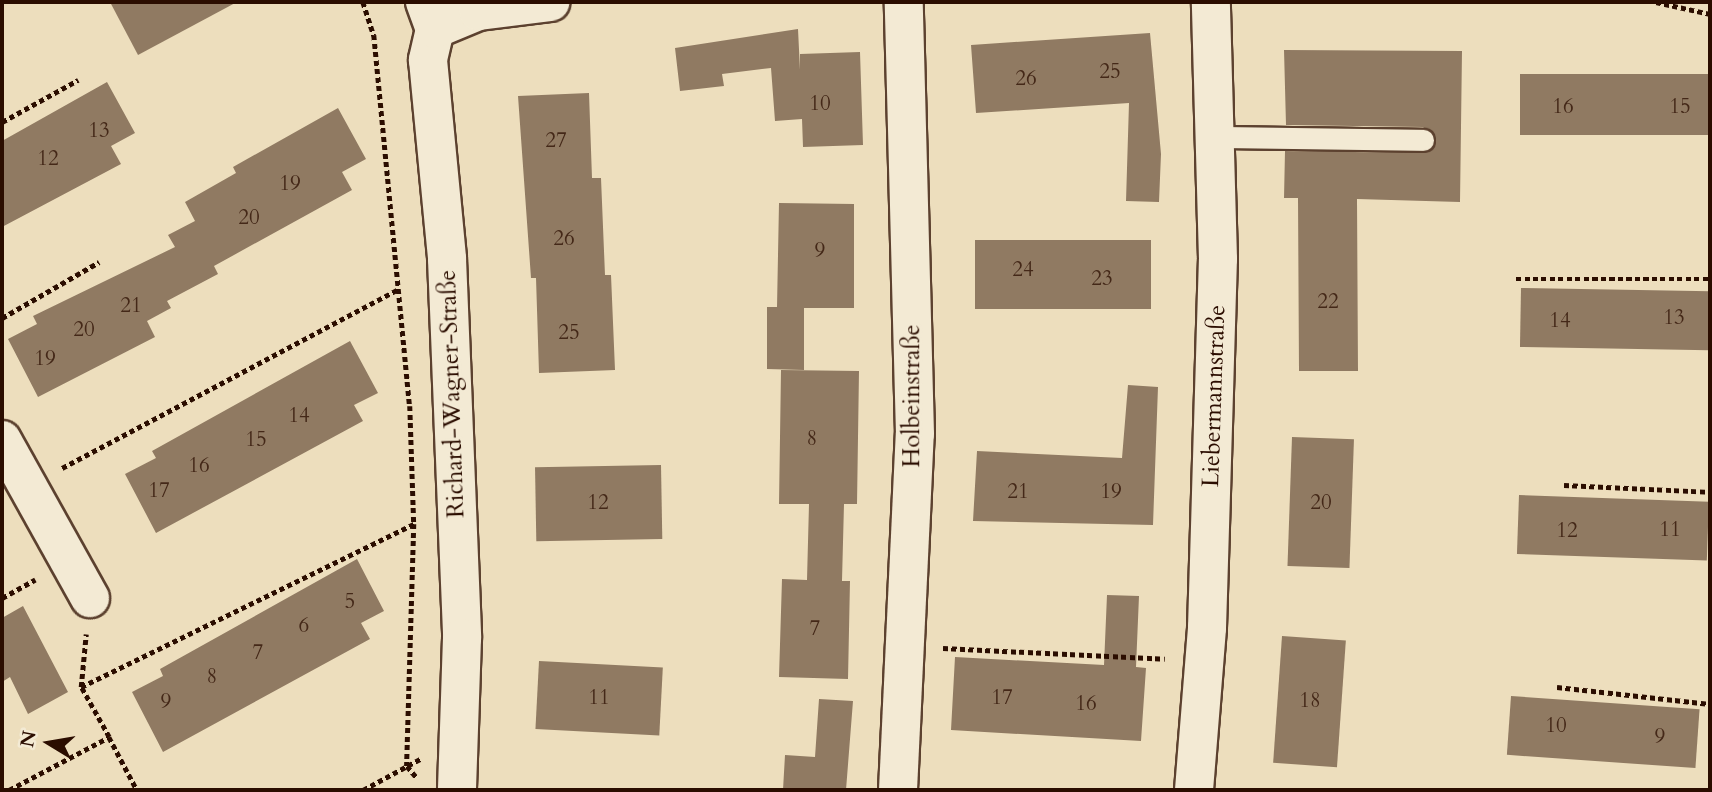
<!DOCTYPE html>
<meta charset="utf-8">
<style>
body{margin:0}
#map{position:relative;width:1712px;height:792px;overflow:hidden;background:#eddebd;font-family:Cardo,serif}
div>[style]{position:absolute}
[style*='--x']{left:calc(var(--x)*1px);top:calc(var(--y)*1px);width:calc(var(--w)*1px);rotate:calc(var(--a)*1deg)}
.building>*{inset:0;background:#907a62;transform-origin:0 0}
.path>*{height:4.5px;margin-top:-2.25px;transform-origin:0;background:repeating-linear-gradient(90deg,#2b0d00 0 5px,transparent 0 8.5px)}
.roads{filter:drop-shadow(2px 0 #5c412f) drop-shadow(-2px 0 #5c412f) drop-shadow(0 2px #5c412f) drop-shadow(0 -2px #5c412f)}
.lane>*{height:21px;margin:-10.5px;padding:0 10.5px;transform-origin:10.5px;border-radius:10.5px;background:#f3ead4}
.street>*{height:38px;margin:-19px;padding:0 19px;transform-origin:19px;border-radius:19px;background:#f3ead4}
span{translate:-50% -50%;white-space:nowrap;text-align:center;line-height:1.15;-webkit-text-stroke:5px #f3ead4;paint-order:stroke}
.number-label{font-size:21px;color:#442818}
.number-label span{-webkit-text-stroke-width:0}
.street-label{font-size:24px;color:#2b0d00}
.frame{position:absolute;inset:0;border:4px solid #2b0d00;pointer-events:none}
.north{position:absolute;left:14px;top:708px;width:70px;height:70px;-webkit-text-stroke:5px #f3ead4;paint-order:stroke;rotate:281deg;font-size:19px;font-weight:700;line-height:28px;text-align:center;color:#2b0d00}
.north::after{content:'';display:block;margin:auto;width:24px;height:32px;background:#2b0d00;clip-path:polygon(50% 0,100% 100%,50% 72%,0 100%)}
</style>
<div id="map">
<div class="building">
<div style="clip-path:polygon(110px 2px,237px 2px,138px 55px)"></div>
<div style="clip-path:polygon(798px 29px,800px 70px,800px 54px,860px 52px,863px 145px,803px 147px,802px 119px,775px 121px,771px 68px,722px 74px,724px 86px,680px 91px,675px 48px)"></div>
<div style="clip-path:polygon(1150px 33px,1161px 154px,1159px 202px,1126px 201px,1129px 103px,976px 113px,971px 45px)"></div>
<div style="clip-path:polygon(1284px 50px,1462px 51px,1460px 202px,1357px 199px,1358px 371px,1299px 371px,1298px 198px,1284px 198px,1285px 151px,1423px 153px,1434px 147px,1436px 140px,1423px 127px,1286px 125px)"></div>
<div style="left:1710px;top:74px;width:61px;height:190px;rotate:90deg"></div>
<div style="clip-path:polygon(107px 82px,135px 133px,111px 146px,121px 164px,2px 227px,2px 141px)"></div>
<div style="clip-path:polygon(589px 93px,592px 178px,601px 178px,605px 275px,611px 275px,615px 370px,539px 373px,536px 278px,531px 278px,518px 96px)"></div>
<div style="clip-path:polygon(338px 108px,366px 159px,342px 172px,352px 190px,214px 266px,218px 274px,167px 301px,171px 308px,147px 321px,155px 337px,38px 397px,8px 339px,37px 324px,33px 316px,175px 247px,168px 235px,195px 221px,185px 202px,236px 173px,233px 167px)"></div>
<div style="clip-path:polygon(779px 203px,854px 204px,854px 308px,788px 308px,804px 308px,804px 370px,767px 369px,767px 307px,777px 307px)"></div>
<div style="left:975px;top:240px;width:176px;height:69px"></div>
<div style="left:1521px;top:288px;width:189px;height:59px;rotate:1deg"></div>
<div style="clip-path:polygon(350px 341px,378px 393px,354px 405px,363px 421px,156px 533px,125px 474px,156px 458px,152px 451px)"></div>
<div style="clip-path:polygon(781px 370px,859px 371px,857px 504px,844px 504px,842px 581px,850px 581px,848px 679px,779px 677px,782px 579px,807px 580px,809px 504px,779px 504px)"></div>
<div style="clip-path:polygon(1128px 385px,1158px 387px,1153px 525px,973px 521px,977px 451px,1122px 458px)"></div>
<div style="left:1292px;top:437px;width:62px;height:129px;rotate:2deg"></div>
<div style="left:661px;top:465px;width:74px;height:126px;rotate:89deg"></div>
<div style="left:1519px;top:495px;width:190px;height:59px;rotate:2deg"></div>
<div style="clip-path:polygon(357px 559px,384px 611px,361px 623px,370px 639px,163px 752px,132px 692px,163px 676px,160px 669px)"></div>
<div style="clip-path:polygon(1107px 595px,1139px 596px,1136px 667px,1146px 668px,1141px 741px,951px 730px,955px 657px,1104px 665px)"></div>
<div style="clip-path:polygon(23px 606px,68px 692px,28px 714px,10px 677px,2px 682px,2px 618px)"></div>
<div style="left:1282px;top:636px;width:64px;height:127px;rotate:4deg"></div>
<div style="left:539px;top:661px;width:124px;height:68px;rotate:3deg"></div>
<div style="left:1511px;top:696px;width:189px;height:59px;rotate:4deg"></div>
<div style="clip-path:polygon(819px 699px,853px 701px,846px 790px,783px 790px,785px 755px,815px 757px)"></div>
</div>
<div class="path">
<div style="--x:363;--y:2;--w:35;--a:72"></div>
<div style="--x:374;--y:35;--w:373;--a:84.5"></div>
<div style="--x:410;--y:406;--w:118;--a:88.1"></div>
<div style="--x:414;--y:524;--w:242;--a:91.7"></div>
<div style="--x:407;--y:766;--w:16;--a:50"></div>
<div style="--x:1656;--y:2;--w:55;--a:12.5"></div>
<div style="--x:2;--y:122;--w:87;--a:-28.9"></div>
<div style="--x:1516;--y:279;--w:194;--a:0"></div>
<div style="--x:2;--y:318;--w:112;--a:-30"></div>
<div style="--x:62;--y:468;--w:381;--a:-28"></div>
<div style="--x:1564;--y:485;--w:146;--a:2.7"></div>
<div style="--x:2;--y:598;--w:38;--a:-29"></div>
<div style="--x:943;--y:648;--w:222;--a:2.8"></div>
<div style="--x:81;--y:687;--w:371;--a:-26.1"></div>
<div style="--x:1557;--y:687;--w:154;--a:6.3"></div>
<div style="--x:109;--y:737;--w:60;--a:62.2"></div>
<div style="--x:9;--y:790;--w:113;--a:-27.9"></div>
<div style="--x:109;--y:737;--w:57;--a:-119.2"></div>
<div style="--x:81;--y:687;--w:53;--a:-84.6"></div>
<div style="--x:363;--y:790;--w:65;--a:-28.5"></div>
</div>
<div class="roads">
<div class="lane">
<div style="--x:1215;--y:137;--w:208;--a:0.8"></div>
</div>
<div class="street">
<div style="--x:425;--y:2;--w:29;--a:70"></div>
<div style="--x:435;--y:29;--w:32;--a:103"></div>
<div style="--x:428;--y:60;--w:200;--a:84.5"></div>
<div style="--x:447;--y:259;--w:379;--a:87.7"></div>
<div style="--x:462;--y:638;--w:152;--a:91.9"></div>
<div style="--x:435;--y:29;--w:47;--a:-22.7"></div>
<div style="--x:478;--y:11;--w:73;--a:-7.1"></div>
<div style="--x:2;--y:440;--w:181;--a:60.9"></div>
<div style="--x:898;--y:790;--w:356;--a:-87.3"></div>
<div style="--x:915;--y:434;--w:432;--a:-91.5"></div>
<div style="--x:1194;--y:790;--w:163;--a:-85.4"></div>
<div style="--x:1207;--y:628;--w:369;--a:-88.3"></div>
<div style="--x:1218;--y:259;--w:257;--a:-91.6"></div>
</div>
</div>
<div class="number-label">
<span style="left:1110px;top:72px">25</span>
<span style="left:1026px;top:79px">26</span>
<span style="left:820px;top:104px">10</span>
<span style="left:1563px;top:107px">16</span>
<span style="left:1680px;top:107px">15</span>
<span style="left:99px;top:131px">13</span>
<span style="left:556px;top:141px">27</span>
<span style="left:48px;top:159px">12</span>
<span style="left:290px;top:184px">19</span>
<span style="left:249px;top:218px">20</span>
<span style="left:564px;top:239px">26</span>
<span style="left:820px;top:251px">9</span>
<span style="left:1023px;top:270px">24</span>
<span style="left:1102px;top:279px">23</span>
<span style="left:1328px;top:302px">22</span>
<span style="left:131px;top:306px">21</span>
<span style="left:1674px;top:318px">13</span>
<span style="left:1560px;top:321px">14</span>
<span style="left:84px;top:330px">20</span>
<span style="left:569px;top:333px">25</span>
<span style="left:45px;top:359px">19</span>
<span style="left:299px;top:416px">14</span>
<span style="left:812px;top:439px">8</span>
<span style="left:256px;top:440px">15</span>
<span style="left:199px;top:466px">16</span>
<span style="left:159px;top:491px">17</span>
<span style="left:1018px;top:492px">21</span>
<span style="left:1111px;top:492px">19</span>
<span style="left:598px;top:503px">12</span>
<span style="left:1321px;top:503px">20</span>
<span style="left:1670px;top:530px">11</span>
<span style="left:1567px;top:531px">12</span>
<span style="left:350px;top:602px">5</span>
<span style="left:304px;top:626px">6</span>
<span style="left:815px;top:629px">7</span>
<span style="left:258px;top:653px">7</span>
<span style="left:212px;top:677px">8</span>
<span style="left:599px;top:698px">11</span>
<span style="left:1002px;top:698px">17</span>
<span style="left:1310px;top:701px">18</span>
<span style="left:166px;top:702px">9</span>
<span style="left:1086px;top:704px">16</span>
<span style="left:1556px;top:726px">10</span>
<span style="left:1660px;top:737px">9</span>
</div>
<div class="street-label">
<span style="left:452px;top:394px;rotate:-92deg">Richard-Wagner-Straße</span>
<span style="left:912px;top:396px;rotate:-90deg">Holbeinstraße</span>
<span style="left:1214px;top:396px;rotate:-88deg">Liebermannstraße</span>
</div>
<div class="frame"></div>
<div class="north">N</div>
</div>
